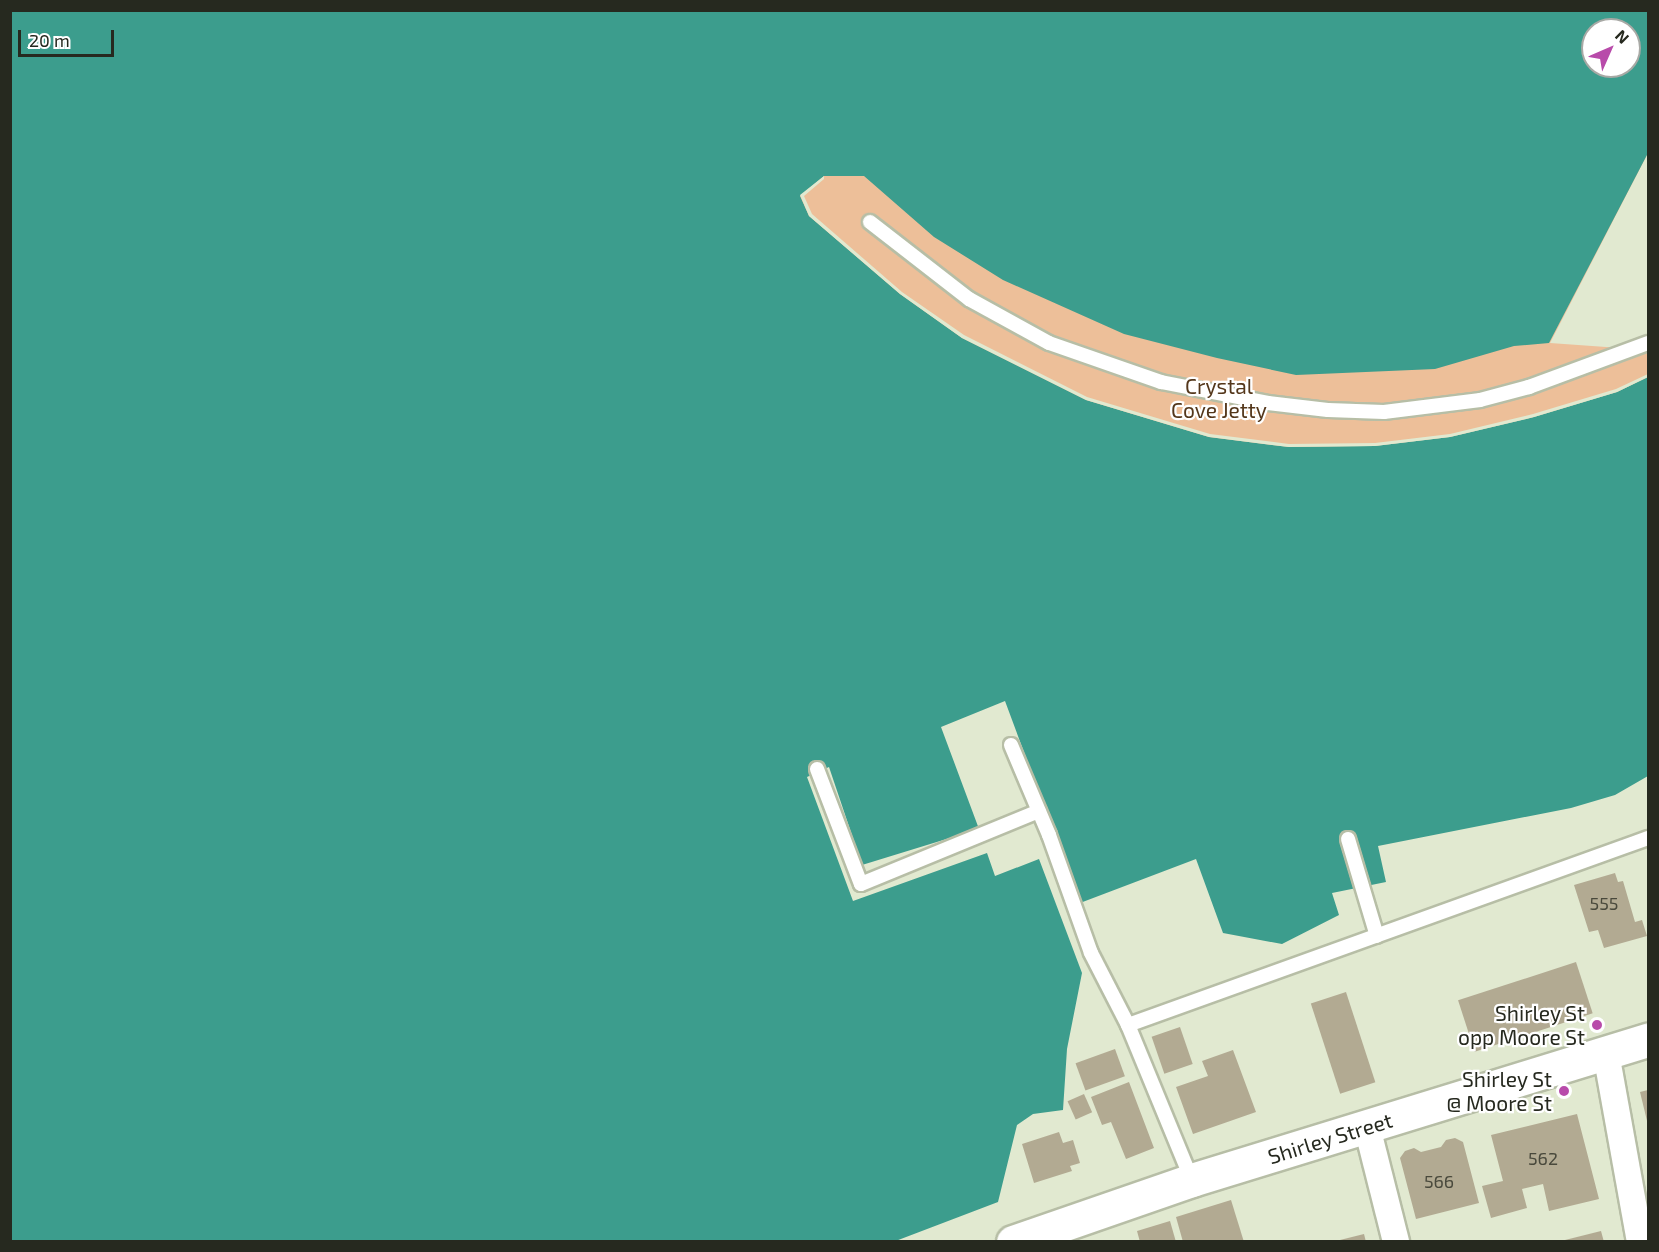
<!DOCTYPE html>
<style>
body{margin:0}
#map{position:relative;width:1659px;height:1252px;overflow:hidden;background:#e1e9d0;font-family:"Exo 2",sans-serif}
div>[style]{position:absolute}
[style*='--x']{left:calc(var(--x)*1px);top:calc(var(--y)*1px);width:calc(var(--w)*1px);rotate:calc(var(--a)*1deg)}
.green>*{inset:0;background:#edbf99}
.water>*{inset:0;background:#3c9d8d}
.pier>*{inset:0;background:#e1e9d0}
.building>*{inset:0;background:#b2aa92;transform-origin:0 0}
.roads{filter:drop-shadow(2px 0 #b7bea6) drop-shadow(-2px 0 #b7bea6) drop-shadow(0 2px #b7bea6) drop-shadow(0 -2px #b7bea6)}
.lane>*{height:14px;margin:-7px;padding:0 7px;transform-origin:7px;border-radius:7px;background:#fff}
.street>*{height:26px;margin:-13px;padding:0 13px;transform-origin:13px;border-radius:13px;background:#fff}
.secondary>*{height:33px;margin:-16.5px;padding:0 16.5px;transform-origin:16.5px;border-radius:16.5px;background:#fff}
.dots>*{width:16px;height:16px;translate:-50% -50%;box-sizing:border-box;border:3px solid #fff;border-radius:50%}
span{translate:-50% -50%;white-space:nowrap;text-align:center;line-height:1.15;-webkit-text-stroke:4.5px #fff;paint-order:stroke}
.number-label{font-size:18px;color:#49493c}
.number-label span{-webkit-text-stroke-width:0}
.park-label{font-size:21px;color:#54371b}
.poi-label{font-size:21px;color:#26291f}
.right{translate:-100% -50%;text-align:right}
.street-label{font-size:21px;color:#26291f}
.frame{position:absolute;inset:0;border:12px solid #26291f;pointer-events:none}
.north{position:absolute;left:1581px;top:18px;width:60px;height:60px;box-sizing:border-box;background:#fff;border:2px solid #a8a9a5;border-radius:50%;rotate:45deg;font-size:16px;font-weight:700;line-height:24px;text-align:center;color:#26291f}
.north::after{content:'';display:block;margin:auto;width:21px;height:27px;background:#b84baa;clip-path:polygon(50% 0,100% 100%,50% 72%,0 100%)}
.scale{position:absolute;left:18px;top:30px;width:96px;height:27px;box-sizing:border-box;border:3px solid #26291f;border-top:0;padding-left:8px;font-size:18px;line-height:21px;white-space:nowrap;color:#26291f;-webkit-text-stroke:4px #fff;paint-order:stroke}
</style>
<div id="map">
<div class="green">
<div style="clip-path:polygon(evenodd,1648px 11px,1648px 153px,1550px 343px,1648px 350px,1648px 377px,1617px 392px,1534px 417px,1450px 437px,1375px 446px,1289px 447px,934px 417px,743px 122px,1248px 147px,1648px 11px,1593px 30px,1629px 30px,1629px 66px,1593px 66px,1593px 30px)"></div>
</div>
<div class="water">
<div style="clip-path:polygon(evenodd,10px 11px,1648px 11px,1648px 153px,1549px 343px,1514px 346px,1435px 369px,1296px 375px,1217px 358px,1124px 334px,1003px 280px,934px 237px,864px 176px,824px 176px,800px 196px,809px 216px,900px 294px,962px 338px,1086px 400px,1209px 437px,1289px 447px,1375px 446px,1450px 437px,1534px 417px,1617px 392px,1648px 377px,1648px 776px,1615px 795px,1571px 808px,1378px 846px,1386px 882px,1332px 893px,1339px 915px,1282px 944px,1223px 933px,1196px 859px,1080px 903px,1005px 701px,941px 727px,979px 829px,862px 865px,829px 767px,807px 777px,853px 901px,987px 853px,995px 876px,1039px 859px,1082px 973px,1067px 1049px,1063px 1110px,1033px 1114px,1017px 1125px,998px 1202px,893px 1242px,11px 1241px,10px 11px,1593px 30px,1629px 30px,1629px 66px,1593px 66px,1593px 30px)"></div>
</div>
<div class="pier">
<div style="clip-path:polygon(824px 176px,824px 179px,804px 196px,812px 214px,902px 292px,964px 335px,1087px 397px,1210px 434px,1289px 444px,1375px 443px,1450px 434px,1533px 414px,1616px 389px,1648px 374px,1648px 377px,1617px 392px,1534px 417px,1450px 437px,1375px 446px,1289px 447px,1209px 437px,1086px 400px,962px 338px,900px 294px,809px 216px,800px 195px)"></div>
</div>
<div class="building">
<div style="clip-path:polygon(1615px 873px,1618px 882px,1623px 881px,1635px 922px,1642px 920px,1647px 936px,1604px 948px,1598px 930px,1589px 932px,1574px 885px)"></div>
<div style="left:1576px;top:962px;width:54px;height:124px;rotate:72deg"></div>
<div style="left:1346px;top:992px;width:95px;height:37px;rotate:72deg"></div>
<div style="left:1180px;top:1027px;width:39px;height:30px;rotate:71deg"></div>
<div style="left:1115px;top:1049px;width:29px;height:42px;rotate:70deg"></div>
<div style="clip-path:polygon(1233px 1050px,1256px 1112px,1193px 1134px,1176px 1087px,1208px 1076px,1202px 1061px)"></div>
<div style="clip-path:polygon(1129px 1082px,1154px 1148px,1126px 1159px,1111px 1122px,1102px 1125px,1091px 1097px)"></div>
<div style="clip-path:polygon(1648px 1090px,1648px 1125px,1640px 1092px)"></div>
<div style="left:1084px;top:1094px;width:20px;height:18px;rotate:66deg"></div>
<div style="clip-path:polygon(1577px 1114px,1599px 1199px,1549px 1211px,1543px 1184px,1522px 1189px,1527px 1208px,1491px 1218px,1482px 1186px,1503px 1181px,1491px 1135px)"></div>
<div style="clip-path:polygon(1059px 1132px,1063px 1143px,1073px 1140px,1080px 1163px,1070px 1166px,1072px 1171px,1034px 1183px,1022px 1144px)"></div>
<div style="clip-path:polygon(1455px 1138px,1463px 1142px,1479px 1203px,1416px 1219px,1400px 1158px,1405px 1151px,1414px 1148px,1421px 1152px,1441px 1147px,1446px 1140px)"></div>
<div style="clip-path:polygon(1231px 1200px,1244px 1242px,1183px 1242px,1176px 1217px)"></div>
<div style="clip-path:polygon(1170px 1221px,1176px 1242px,1140px 1242px,1137px 1231px)"></div>
<div style="clip-path:polygon(1601px 1231px,1604px 1242px,1561px 1242px,1561px 1241px)"></div>
<div style="clip-path:polygon(1364px 1234px,1366px 1242px,1336px 1242px,1336px 1241px)"></div>
</div>
<div class="roads">
<div class="lane">
<div style="--x:870;--y:222;--w:125;--a:37.9"></div>
<div style="--x:969;--y:299;--w:91;--a:28.8"></div>
<div style="--x:1049;--y:343;--w:119;--a:19.2"></div>
<div style="--x:1161;--y:382;--w:109;--a:11.1"></div>
<div style="--x:1268;--y:403;--w:60;--a:6.7"></div>
<div style="--x:1328;--y:410;--w:56;--a:2"></div>
<div style="--x:1384;--y:412;--w:97;--a:-7.1"></div>
<div style="--x:1480;--y:400;--w:51;--a:-14.9"></div>
<div style="--x:1529;--y:387;--w:127;--a:-20.3"></div>
<div style="--x:1011;--y:745;--w:98;--a:67.1"></div>
<div style="--x:1049;--y:835;--w:125;--a:70.4"></div>
<div style="--x:1091;--y:953;--w:81;--a:62.8"></div>
<div style="--x:1128;--y:1025;--w:168;--a:67.6"></div>
<div style="--x:817;--y:769;--w:123;--a:69.1"></div>
<div style="--x:861;--y:884;--w:192;--a:-22.3"></div>
<div style="--x:1348;--y:839;--w:101;--a:73.4"></div>
<div style="--x:1128;--y:1025;--w:553;--a:-19.78"></div>
</div>
<div class="street">
<div style="--x:1606;--y:1053;--w:192;--a:79.8"></div>
<div style="--x:1367;--y:1127;--w:119;--a:75.8"></div>
</div>
<div class="secondary">
<div style="--x:1013;--y:1242;--w:189;--a:-19.1"></div>
<div style="--x:1192;--y:1180;--w:477;--a:-17.1"></div>
</div>
</div>
<div class="dots">
<div style="left:1597px;top:1025px;background:#b84baa"></div>
<div style="left:1564px;top:1091px;background:#b84baa"></div>
</div>
<div class="number-label">
<span style="left:1604px;top:903px">555</span>
<span style="left:1543px;top:1158px">562</span>
<span style="left:1439px;top:1181px">566</span>
</div>
<div class="park-label">
<span style="left:1219px;top:398px">Crystal<br>Cove Jetty</span>
</div>
<div class="poi-label">
<span class="right" style="left:1585px;top:1025px">Shirley St<br>opp Moore St</span>
<span class="right" style="left:1552px;top:1091px">Shirley St<br>@ Moore St</span>
</div>
<div class="street-label">
<span style="left:1330px;top:1138px;rotate:-17deg">Shirley Street</span>
</div>
<div class="frame"></div>
<div class="north">N</div>
<div class="scale">20 m</div>
</div>
